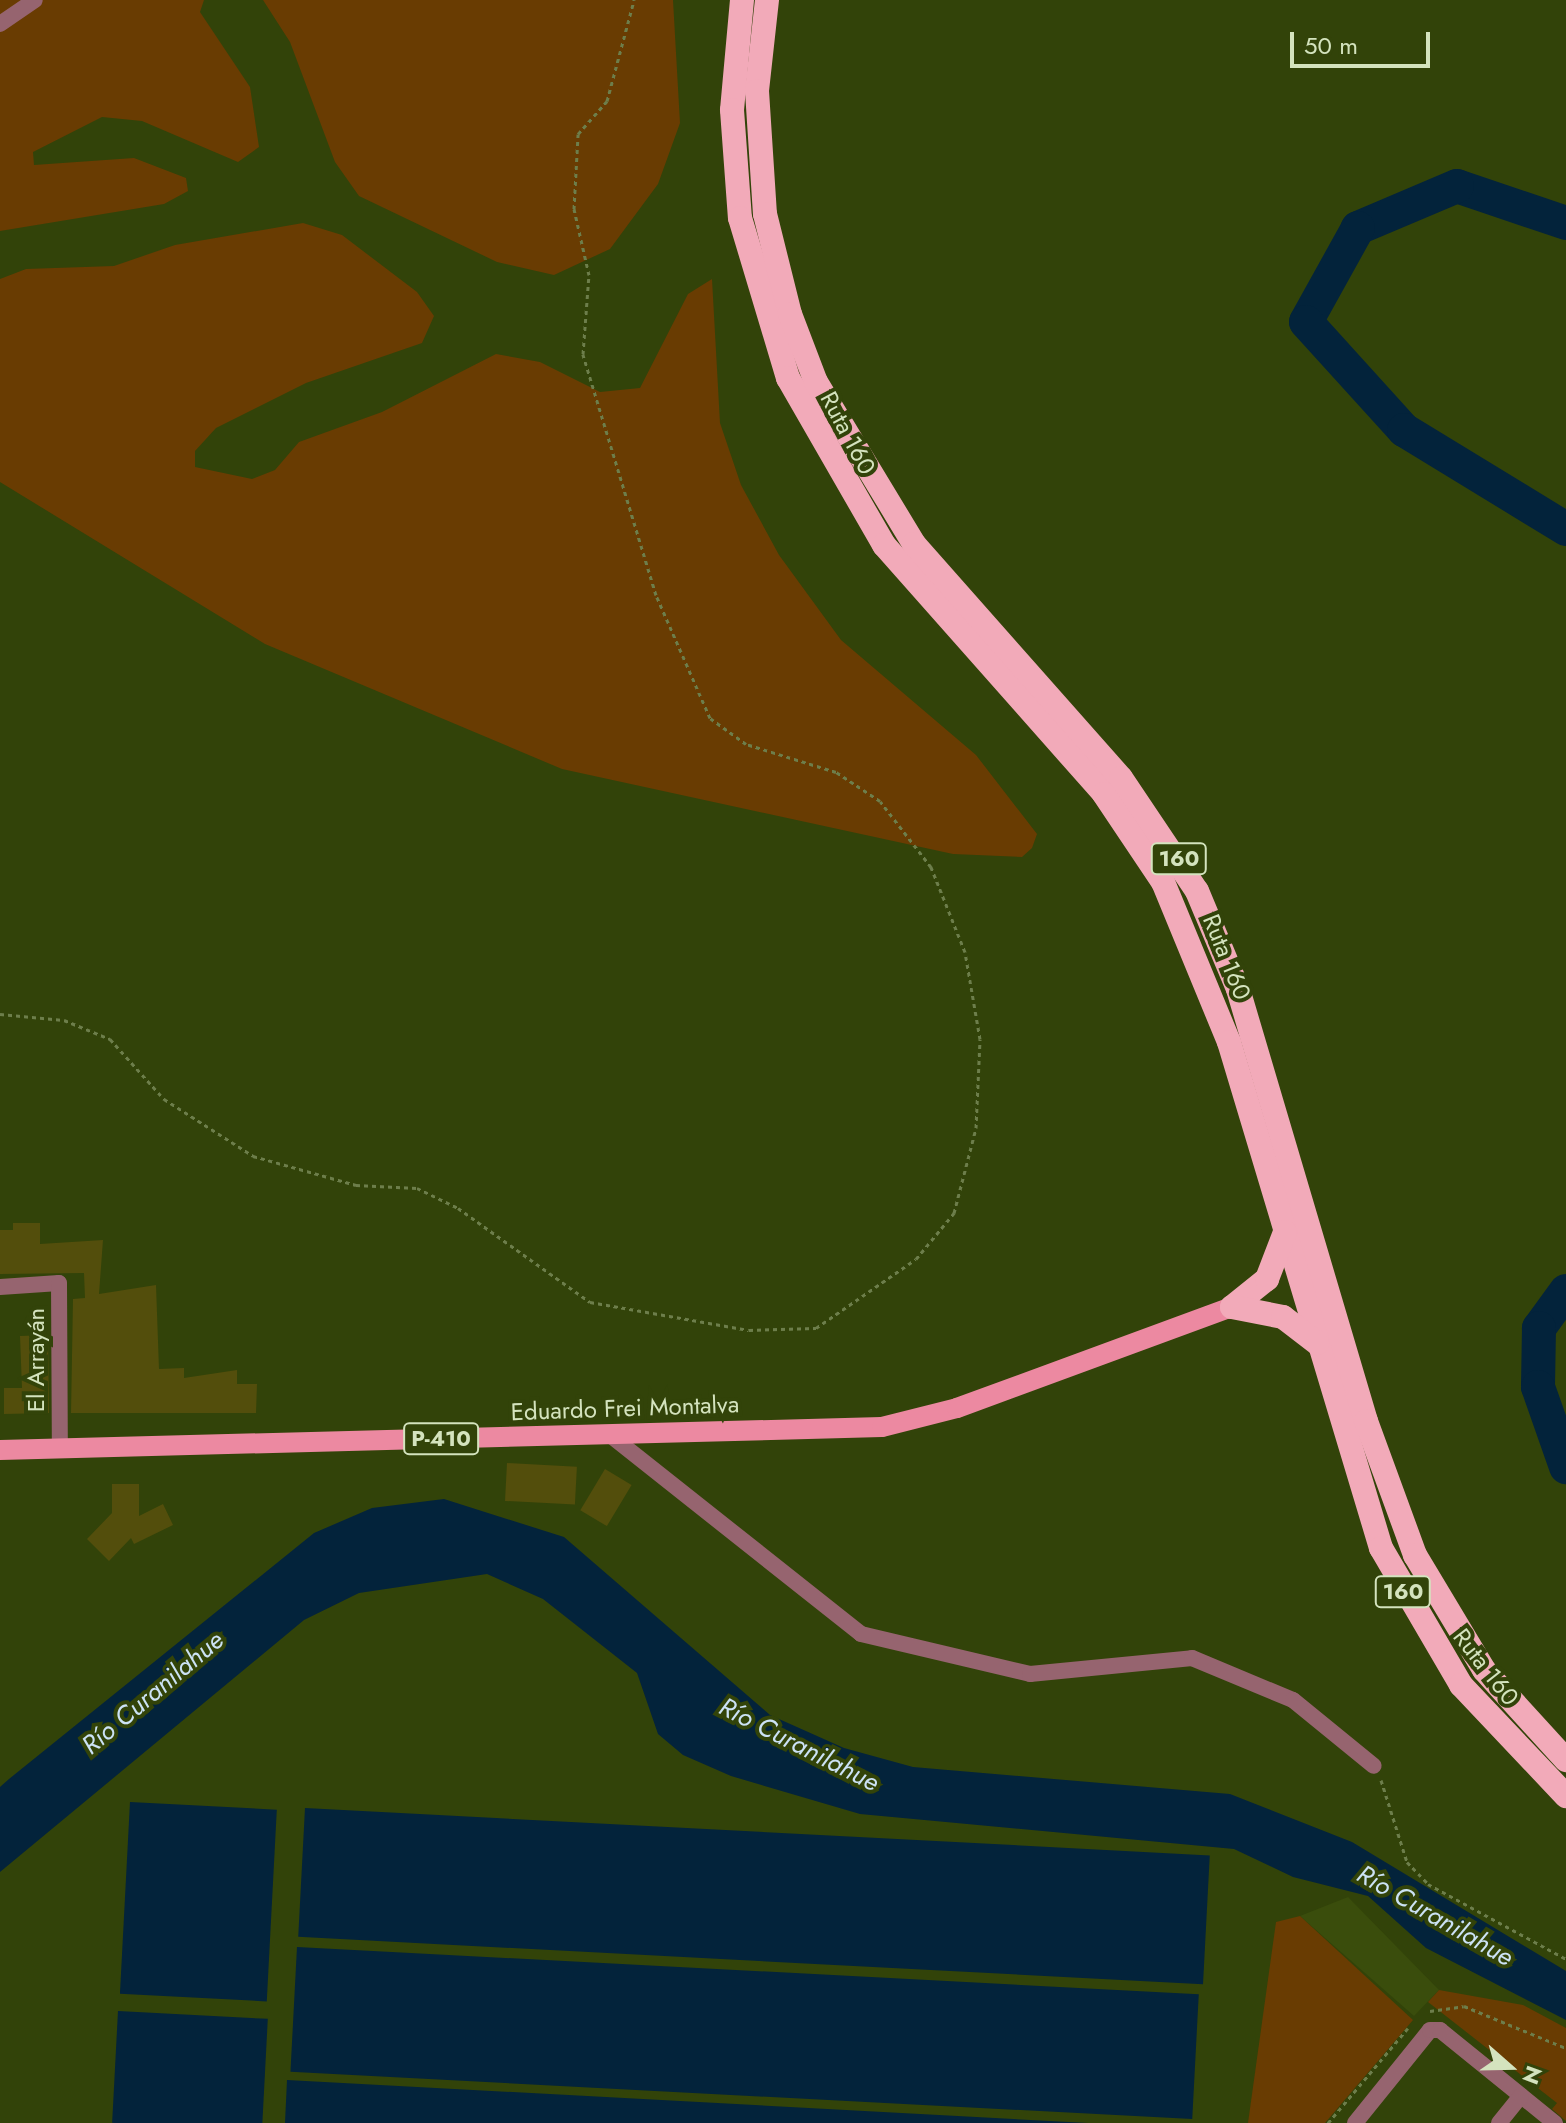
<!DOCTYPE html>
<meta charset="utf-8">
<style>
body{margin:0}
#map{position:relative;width:1566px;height:2123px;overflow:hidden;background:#324309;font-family:Jost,sans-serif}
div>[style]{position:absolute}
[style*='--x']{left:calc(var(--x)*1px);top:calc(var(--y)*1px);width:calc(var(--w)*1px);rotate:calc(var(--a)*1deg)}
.built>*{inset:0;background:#3a4d0c}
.green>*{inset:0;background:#693c02}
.water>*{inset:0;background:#03233b;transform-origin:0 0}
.river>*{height:34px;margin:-17px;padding:0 17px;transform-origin:17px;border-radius:17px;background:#03233b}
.building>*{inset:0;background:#534e0c;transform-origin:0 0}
.path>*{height:3px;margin-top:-1.5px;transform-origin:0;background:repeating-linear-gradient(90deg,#6d7e4b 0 4px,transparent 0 8px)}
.minor>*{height:16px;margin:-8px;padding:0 8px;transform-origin:8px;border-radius:8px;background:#96646f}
.primary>*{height:20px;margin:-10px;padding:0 10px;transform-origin:10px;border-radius:10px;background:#ec89a1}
.motorway>*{height:24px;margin:-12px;padding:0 12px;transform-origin:12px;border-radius:12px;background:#f2aab9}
span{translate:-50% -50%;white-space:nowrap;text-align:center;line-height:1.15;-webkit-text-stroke:8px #324309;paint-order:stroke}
.shield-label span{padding:2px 6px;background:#324309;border:2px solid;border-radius:6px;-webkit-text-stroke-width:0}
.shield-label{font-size:22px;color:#d4e3be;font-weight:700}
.street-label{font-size:24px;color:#d4e3be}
.water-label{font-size:26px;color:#cce2f5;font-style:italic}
.north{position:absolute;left:1470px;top:2027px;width:80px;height:80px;-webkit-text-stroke:6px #324309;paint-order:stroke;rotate:110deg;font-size:22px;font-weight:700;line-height:32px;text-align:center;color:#d4e3be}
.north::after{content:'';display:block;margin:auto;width:28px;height:36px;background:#d4e3be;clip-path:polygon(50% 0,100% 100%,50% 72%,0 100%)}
.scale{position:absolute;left:1290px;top:32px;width:140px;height:36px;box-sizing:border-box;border:4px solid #d4e3be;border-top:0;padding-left:10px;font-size:24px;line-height:28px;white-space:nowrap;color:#d4e3be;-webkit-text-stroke:6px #324309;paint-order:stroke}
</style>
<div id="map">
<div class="built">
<div style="clip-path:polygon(1348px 1897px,1439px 1990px,1414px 2016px,1300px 1916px)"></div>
</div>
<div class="green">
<div style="clip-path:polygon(0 0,204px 0,200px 12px,250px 87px,259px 147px,238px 162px,142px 121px,102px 117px,33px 152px,34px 165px,134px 158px,186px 178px,188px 191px,164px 204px,0 231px)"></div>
<div style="clip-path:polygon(263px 0,673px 0,680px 123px,658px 184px,610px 249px,554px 275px,497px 262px,359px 196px,335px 162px,290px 42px)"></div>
<div style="clip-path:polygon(303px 223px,342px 235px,417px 292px,434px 316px,422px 343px,306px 383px,216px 428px,195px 451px,195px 467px,252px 479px,275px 470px,299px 442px,382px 412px,496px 354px,540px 362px,600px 392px,640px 388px,688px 294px,712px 279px,720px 423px,741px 485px,779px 555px,841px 640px,976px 755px,1037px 834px,1032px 848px,1022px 857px,953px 854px,562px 769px,265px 644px,0 482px,0 279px,26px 269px,114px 266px,175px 245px)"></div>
<div style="clip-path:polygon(1300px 1916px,1413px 2020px,1325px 2123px,1248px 2123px,1276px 1922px)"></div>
<div style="clip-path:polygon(1439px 1990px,1523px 2005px,1566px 2028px,1566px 2121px,1552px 2109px,1557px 2103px,1428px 2002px)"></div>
</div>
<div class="water">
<div style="clip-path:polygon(444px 1499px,564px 1537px,770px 1715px,844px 1748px,913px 1767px,1230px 1794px,1352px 1842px,1566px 1971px,1566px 2020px,1426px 1948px,1368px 1896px,1293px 1877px,1234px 1849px,860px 1814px,731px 1776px,683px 1755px,658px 1734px,637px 1673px,543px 1599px,487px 1574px,359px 1593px,304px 1620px,0 1872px,0 1787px,9px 1779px,314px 1533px,372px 1508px)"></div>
<div style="left:130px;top:1802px;width:147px;height:192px;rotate:3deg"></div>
<div style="left:305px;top:1808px;width:906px;height:129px;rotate:3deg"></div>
<div style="left:297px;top:1947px;width:903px;height:125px;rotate:3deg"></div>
<div style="left:118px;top:2011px;width:150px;height:112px;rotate:3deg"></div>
<div style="clip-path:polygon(287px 2080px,1088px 2123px,285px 2123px)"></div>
</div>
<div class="river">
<div style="--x:1566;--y:223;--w:115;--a:-161.3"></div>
<div style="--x:1457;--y:186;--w:108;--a:157"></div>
<div style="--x:1358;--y:228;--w:107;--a:119"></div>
<div style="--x:1306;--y:322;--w:146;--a:47.8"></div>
<div style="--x:1404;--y:430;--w:190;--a:31.4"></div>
<div style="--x:1566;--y:1291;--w:46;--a:126.1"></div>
<div style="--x:1539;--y:1328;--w:59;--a:91"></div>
<div style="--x:1538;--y:1387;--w:85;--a:70.7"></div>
</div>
<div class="building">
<div style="clip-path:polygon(13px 1223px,40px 1223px,40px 1244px,103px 1240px,99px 1294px,156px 1285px,159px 1369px,184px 1368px,184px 1378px,237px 1370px,237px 1384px,257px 1384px,256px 1413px,71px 1413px,73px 1299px,85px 1298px,84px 1273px,0 1274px,0 1230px,13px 1230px)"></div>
<div style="clip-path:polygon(48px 1335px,49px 1413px,4px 1414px,4px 1388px,22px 1388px,20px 1336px)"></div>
<div style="left:507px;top:1463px;width:70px;height:38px;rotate:3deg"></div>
<div style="left:605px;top:1469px;width:31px;height:48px;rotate:31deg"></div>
<div style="clip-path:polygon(112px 1484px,139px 1484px,139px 1516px,163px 1504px,173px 1525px,134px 1544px,131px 1538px,109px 1561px,87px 1539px,112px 1513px)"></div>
</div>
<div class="path">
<div style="--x:0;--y:1014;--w:64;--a:5.4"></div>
<div style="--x:64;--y:1020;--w:50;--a:22.4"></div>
<div style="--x:110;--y:1039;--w:81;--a:48"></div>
<div style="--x:164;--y:1099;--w:106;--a:32.6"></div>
<div style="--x:253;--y:1156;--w:107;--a:15.7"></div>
<div style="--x:356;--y:1185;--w:61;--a:2.8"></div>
<div style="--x:417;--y:1188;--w:46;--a:26"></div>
<div style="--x:458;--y:1208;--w:162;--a:35.5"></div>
<div style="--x:590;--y:1302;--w:161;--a:10"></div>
<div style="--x:749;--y:1330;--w:67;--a:-1.7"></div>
<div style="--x:816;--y:1328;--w:121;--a:-34.6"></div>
<div style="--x:916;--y:1259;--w:60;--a:-50.4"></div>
<div style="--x:954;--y:1213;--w:88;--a:-75.5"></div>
<div style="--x:976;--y:1128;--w:89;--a:-87.4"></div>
<div style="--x:980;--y:1039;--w:88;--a:-99.8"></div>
<div style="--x:965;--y:952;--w:92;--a:-111.8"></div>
<div style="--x:931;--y:867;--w:83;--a:-127.7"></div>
<div style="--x:880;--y:801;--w:53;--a:-146.6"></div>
<div style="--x:836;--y:772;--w:94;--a:-162.7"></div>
<div style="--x:746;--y:744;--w:44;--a:-144.2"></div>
<div style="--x:710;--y:718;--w:134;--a:-113.7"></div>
<div style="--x:656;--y:595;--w:252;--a:-106.9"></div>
<div style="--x:583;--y:354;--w:79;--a:-85.7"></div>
<div style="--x:589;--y:275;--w:68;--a:-102.8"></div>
<div style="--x:574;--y:209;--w:75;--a:-86.9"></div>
<div style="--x:578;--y:134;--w:44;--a:-48.7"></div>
<div style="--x:607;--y:101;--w:105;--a:-75"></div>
<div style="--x:1381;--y:1780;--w:86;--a:72.4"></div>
<div style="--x:1407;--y:1862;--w:30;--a:46"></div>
<div style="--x:1428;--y:1884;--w:157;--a:28.5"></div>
<div style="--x:1430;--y:2011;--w:34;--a:-8"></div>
<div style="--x:1464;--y:2006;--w:110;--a:22.4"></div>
<div style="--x:1328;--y:2123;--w:124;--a:-49.9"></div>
</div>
<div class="minor">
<div style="--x:0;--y:24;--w:42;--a:-34.4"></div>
<div style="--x:0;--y:1287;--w:59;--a:-3.9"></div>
<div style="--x:59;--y:1283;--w:165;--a:89.7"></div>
<div style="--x:610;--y:1435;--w:320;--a:38.4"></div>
<div style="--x:861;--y:1634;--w:174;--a:13.3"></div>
<div style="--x:1030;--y:1674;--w:163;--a:-5.6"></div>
<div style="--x:1192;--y:1658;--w:109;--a:22.6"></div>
<div style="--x:1293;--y:1700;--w:104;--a:39.2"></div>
<div style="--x:1355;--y:2123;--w:119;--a:-51.1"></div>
<div style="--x:1430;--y:2030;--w:10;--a:0"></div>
<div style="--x:1440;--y:2030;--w:148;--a:39"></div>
<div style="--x:1499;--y:2123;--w:35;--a:-51"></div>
</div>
<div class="primary">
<div style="--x:0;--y:1450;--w:882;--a:-1.49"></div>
<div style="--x:882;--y:1427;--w:77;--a:-14.2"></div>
<div style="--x:957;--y:1408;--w:293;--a:-20.2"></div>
</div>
<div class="motorway">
<div style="--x:742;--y:0;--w:110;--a:95.2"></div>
<div style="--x:732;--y:110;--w:108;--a:85.8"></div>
<div style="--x:740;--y:218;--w:167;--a:73.3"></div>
<div style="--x:788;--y:378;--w:193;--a:60.1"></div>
<div style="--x:884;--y:545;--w:332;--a:48.5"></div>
<div style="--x:1104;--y:794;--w:106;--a:56.2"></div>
<div style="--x:1163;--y:882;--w:173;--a:67.6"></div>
<div style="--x:1229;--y:1042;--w:528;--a:73.28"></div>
<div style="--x:1381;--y:1548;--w:159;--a:59.7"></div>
<div style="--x:1461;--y:1685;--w:153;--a:46.6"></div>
<div style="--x:767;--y:0;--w:92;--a:96.3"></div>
<div style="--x:757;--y:91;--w:123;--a:86.3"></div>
<div style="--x:765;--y:214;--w:103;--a:76"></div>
<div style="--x:790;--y:314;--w:73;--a:69.1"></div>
<div style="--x:816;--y:382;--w:189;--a:58.8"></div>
<div style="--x:914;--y:544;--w:312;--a:48.5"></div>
<div style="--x:1121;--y:778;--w:136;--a:56.1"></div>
<div style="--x:1197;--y:891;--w:106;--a:67.3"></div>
<div style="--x:1238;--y:989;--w:451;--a:73.5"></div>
<div style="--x:1366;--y:1421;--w:143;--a:69.9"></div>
<div style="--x:1415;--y:1555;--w:134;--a:59"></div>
<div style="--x:1484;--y:1670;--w:122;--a:47.7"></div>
<div style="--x:1232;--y:1307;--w:45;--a:-38.7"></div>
<div style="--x:1267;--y:1279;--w:50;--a:-69"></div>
<div style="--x:1232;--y:1307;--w:52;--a:11.1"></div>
<div style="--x:1283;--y:1317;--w:43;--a:37.4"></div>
</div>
<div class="shield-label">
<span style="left:1179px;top:859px">160</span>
<span style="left:441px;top:1439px">P-410</span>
<span style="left:1403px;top:1592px">160</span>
</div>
<div class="street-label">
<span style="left:848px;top:433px;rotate:62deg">Ruta 160</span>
<span style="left:1227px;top:957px;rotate:68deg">Ruta 160</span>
<span style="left:36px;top:1360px;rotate:-90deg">El Arrayán</span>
<span style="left:625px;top:1408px;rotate:-2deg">Eduardo Frei Montalva</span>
<span style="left:1486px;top:1667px;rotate:52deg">Ruta 160</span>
</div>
<div class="water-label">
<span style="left:153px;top:1693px;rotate:-40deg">Río Curanilahue</span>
<span style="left:799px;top:1745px;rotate:27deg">Río Curanilahue</span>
<span style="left:1435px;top:1916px;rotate:30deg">Río Curanilahue</span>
</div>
<div class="north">N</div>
<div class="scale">50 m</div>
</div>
